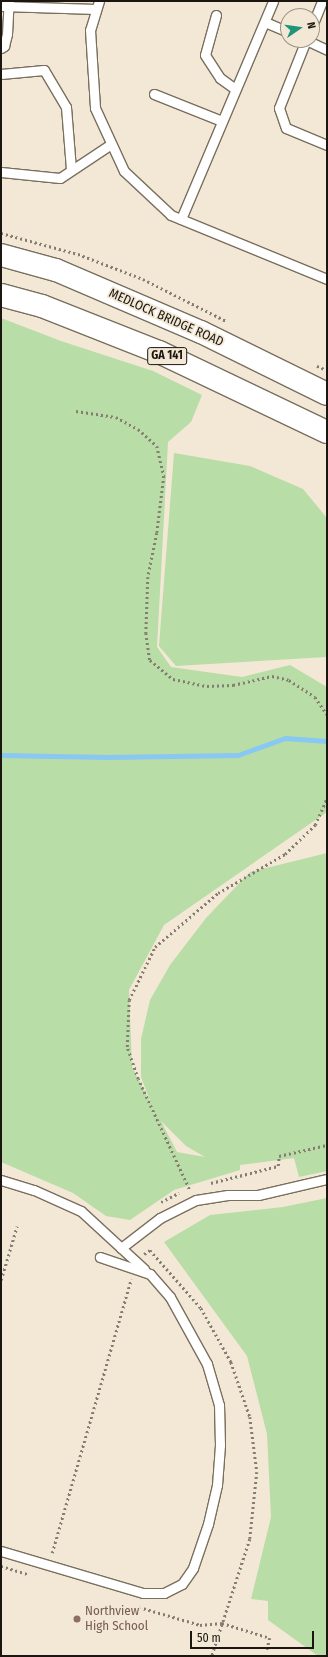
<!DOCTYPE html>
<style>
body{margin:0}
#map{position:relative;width:328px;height:1657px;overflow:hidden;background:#f3e8d5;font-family:"Fira Sans Condensed",sans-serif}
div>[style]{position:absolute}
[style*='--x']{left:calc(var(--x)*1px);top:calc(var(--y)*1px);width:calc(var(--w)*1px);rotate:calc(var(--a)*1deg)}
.green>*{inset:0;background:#b8dda7}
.stream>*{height:5px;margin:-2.5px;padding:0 2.5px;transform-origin:2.5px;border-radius:2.5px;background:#89c8f3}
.path>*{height:2.5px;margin-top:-1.25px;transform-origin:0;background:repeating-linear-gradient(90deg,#857d71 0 2px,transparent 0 5px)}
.roads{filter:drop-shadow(1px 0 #796f5e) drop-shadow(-1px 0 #796f5e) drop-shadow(0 1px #796f5e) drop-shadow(0 -1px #796f5e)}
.lane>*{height:9px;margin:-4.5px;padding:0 4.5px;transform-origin:4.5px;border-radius:4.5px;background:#fff}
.highway>*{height:22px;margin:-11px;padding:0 11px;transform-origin:11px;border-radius:11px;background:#fff}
.dots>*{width:11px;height:11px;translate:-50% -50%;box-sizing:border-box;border:2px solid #f3e8d5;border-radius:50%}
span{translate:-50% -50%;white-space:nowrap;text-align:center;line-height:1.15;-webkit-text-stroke:3.5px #f3e8d5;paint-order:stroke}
.shield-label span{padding:1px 3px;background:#f3e8d5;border:1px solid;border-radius:3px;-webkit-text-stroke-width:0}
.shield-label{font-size:12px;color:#1b1710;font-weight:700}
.street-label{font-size:13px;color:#1b1710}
.education-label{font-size:13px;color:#785e54}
.left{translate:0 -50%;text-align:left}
.frame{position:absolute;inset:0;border:2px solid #1b1710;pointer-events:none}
.north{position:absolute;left:280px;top:8px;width:40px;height:40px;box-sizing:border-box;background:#f3e8d5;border:1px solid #9d9486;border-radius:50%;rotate:77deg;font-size:11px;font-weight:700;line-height:16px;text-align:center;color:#1b1710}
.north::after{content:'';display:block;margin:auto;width:14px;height:18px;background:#219478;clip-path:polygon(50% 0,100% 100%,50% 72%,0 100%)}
.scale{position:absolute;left:190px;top:1631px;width:124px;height:18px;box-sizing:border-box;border:2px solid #1b1710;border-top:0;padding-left:5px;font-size:12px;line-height:14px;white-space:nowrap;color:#1b1710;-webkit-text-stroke:3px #f3e8d5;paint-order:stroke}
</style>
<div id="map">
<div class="green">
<div style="clip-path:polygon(evenodd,1px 318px,61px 341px,153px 371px,202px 395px,191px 422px,168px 442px,157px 647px,171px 667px,242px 677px,290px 665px,327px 687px,327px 812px,164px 925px,129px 990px,132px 1067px,151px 1103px,141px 1077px,141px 1039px,150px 1000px,170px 965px,206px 918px,250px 872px,327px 853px,327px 1171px,299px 1177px,294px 1158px,240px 1165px,240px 1170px,174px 1190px,130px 1220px,106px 1216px,73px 1193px,1px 1162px,1px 318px,161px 1121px,186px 1146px,205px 1157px,177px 1152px,161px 1121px)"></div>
<div style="clip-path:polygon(174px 453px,250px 466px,303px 489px,327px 518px,327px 657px,176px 666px,159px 646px)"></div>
<div style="clip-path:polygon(327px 1198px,327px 1656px,318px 1656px,268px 1620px,268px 1601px,251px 1599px,271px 1517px,267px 1434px,247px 1356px,164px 1242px,210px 1215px,283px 1207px)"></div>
</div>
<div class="stream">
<div style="--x:1;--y:755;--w:106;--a:1.1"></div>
<div style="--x:107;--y:757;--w:131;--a:-0.9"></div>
<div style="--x:238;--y:755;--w:50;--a:-19.9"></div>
<div style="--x:285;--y:738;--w:42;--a:4.1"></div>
</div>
<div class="path">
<div style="--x:1;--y:233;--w:80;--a:15.3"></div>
<div style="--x:78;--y:254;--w:70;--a:21"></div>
<div style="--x:143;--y:279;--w:93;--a:26.8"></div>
<div style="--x:317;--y:366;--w:11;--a:22"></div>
<div style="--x:76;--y:411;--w:40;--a:8.5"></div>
<div style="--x:116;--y:417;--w:25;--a:29"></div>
<div style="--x:138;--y:429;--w:25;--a:42"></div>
<div style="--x:157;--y:446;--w:31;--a:77"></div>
<div style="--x:164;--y:476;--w:57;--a:97"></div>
<div style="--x:157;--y:533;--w:45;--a:101.6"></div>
<div style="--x:148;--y:577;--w:56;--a:92"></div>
<div style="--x:146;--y:633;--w:27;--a:82"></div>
<div style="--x:150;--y:660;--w:30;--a:40"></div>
<div style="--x:173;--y:679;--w:35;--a:12"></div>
<div style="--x:207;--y:686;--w:26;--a:-2"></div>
<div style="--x:233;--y:685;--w:40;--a:-13"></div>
<div style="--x:272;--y:676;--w:17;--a:13"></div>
<div style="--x:289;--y:680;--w:31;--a:33"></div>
<div style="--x:315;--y:697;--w:21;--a:55"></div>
<div style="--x:211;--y:1183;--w:69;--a:-14.2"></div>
<div style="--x:278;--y:1166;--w:10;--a:-84"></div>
<div style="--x:279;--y:1156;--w:49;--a:-12.9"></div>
<div style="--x:189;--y:1189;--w:121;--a:-114.9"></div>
<div style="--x:138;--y:1079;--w:34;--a:-109"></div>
<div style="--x:127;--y:1047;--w:47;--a:-87.6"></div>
<div style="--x:129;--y:1000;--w:59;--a:-63.9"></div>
<div style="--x:155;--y:947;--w:83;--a:-40.6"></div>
<div style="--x:218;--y:893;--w:78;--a:-30.2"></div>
<div style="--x:285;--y:854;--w:42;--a:-44"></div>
<div style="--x:315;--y:825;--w:30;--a:-66"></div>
<div style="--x:161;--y:1202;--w:20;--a:-27"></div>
<div style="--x:144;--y:1254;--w:7;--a:-34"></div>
<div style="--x:150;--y:1250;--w:77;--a:48.7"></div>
<div style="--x:201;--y:1308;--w:62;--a:60.9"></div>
<div style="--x:231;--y:1362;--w:58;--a:70.9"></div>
<div style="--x:250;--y:1417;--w:55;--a:82.7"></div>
<div style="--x:257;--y:1472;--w:67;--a:96"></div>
<div style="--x:250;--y:1539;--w:123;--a:108"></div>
<div style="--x:1;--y:1280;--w:56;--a:-73.5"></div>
<div style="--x:52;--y:1553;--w:285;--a:-73.9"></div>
<div style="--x:1;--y:1566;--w:28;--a:17"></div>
<div style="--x:139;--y:1607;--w:64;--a:16.4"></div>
<div style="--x:200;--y:1625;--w:22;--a:-5"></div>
<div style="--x:222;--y:1623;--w:50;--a:17.4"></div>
<div style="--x:270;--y:1638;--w:12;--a:104"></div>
</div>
<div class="roads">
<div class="lane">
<div style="--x:99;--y:1;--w:30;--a:107"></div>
<div style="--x:90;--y:30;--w:78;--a:86.3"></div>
<div style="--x:95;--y:108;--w:69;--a:65.3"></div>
<div style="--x:124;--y:171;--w:64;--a:43.1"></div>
<div style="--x:171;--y:215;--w:169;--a:22.3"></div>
<div style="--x:1;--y:6;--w:95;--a:1.8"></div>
<div style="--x:216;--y:15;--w:41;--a:105.4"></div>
<div style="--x:205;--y:55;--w:27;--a:57"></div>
<div style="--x:220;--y:78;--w:19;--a:36"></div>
<div style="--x:265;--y:22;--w:25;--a:23"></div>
<div style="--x:312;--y:26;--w:27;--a:-68"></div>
<div style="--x:306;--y:40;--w:73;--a:111.7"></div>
<div style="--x:279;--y:108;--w:21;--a:71"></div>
<div style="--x:286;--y:128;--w:44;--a:22.5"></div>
<div style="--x:306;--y:40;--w:23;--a:25"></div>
<div style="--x:1;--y:48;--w:4;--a:-34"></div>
<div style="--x:4;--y:46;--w:12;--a:-76"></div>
<div style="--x:7;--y:34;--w:33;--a:-87"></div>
<div style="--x:1;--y:74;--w:43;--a:-5.3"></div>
<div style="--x:44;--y:70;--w:43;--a:59.3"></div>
<div style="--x:66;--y:107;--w:62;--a:85.4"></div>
<div style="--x:154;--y:94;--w:73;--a:21.7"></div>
<div style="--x:1;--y:172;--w:59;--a:5.8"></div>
<div style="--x:60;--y:178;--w:61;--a:-33.7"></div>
<div style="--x:181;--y:219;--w:237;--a:-67.1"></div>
<div style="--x:1;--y:1180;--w:34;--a:17"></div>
<div style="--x:34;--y:1190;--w:51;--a:24.1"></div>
<div style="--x:81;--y:1211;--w:86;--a:42.6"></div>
<div style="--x:121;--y:1248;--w:49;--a:-37.6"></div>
<div style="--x:160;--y:1218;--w:40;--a:-26.6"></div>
<div style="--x:196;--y:1200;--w:32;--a:-9"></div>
<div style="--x:228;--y:1195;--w:30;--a:0"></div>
<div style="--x:258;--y:1195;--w:71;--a:-13.1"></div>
<div style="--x:1;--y:1551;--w:148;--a:16.5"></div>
<div style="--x:143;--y:1593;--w:21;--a:0"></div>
<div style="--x:164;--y:1593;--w:20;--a:-27"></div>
<div style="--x:182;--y:1584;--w:19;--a:-55"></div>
<div style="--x:193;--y:1568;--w:46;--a:-71.2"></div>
<div style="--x:208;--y:1524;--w:40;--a:-77"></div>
<div style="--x:217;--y:1485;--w:40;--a:-85.7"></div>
<div style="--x:220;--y:1445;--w:40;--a:-91.4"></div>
<div style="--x:219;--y:1405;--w:43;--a:-106.3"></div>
<div style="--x:207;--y:1364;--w:77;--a:-118.9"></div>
<div style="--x:170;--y:1297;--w:30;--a:-131"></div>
<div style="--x:150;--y:1274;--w:53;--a:-161.2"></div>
</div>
<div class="highway">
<div style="--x:1;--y:255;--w:57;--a:15.3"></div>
<div style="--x:56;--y:270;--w:158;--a:23.2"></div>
<div style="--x:201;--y:332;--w:140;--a:26.2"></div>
<div style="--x:1;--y:295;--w:42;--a:15"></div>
<div style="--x:42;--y:306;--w:126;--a:21.5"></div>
<div style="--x:159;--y:352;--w:186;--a:25.5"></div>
</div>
</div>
<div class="dots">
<div style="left:77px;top:1619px;background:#8d6e63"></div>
</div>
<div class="shield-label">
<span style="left:167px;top:356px">GA 141</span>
</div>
<div class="street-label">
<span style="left:166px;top:318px;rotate:24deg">MEDLOCK BRIDGE ROAD</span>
</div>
<div class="education-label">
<span class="left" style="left:85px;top:1619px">Northview<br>High School</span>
</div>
<div class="frame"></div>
<div class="north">N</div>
<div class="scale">50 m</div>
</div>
